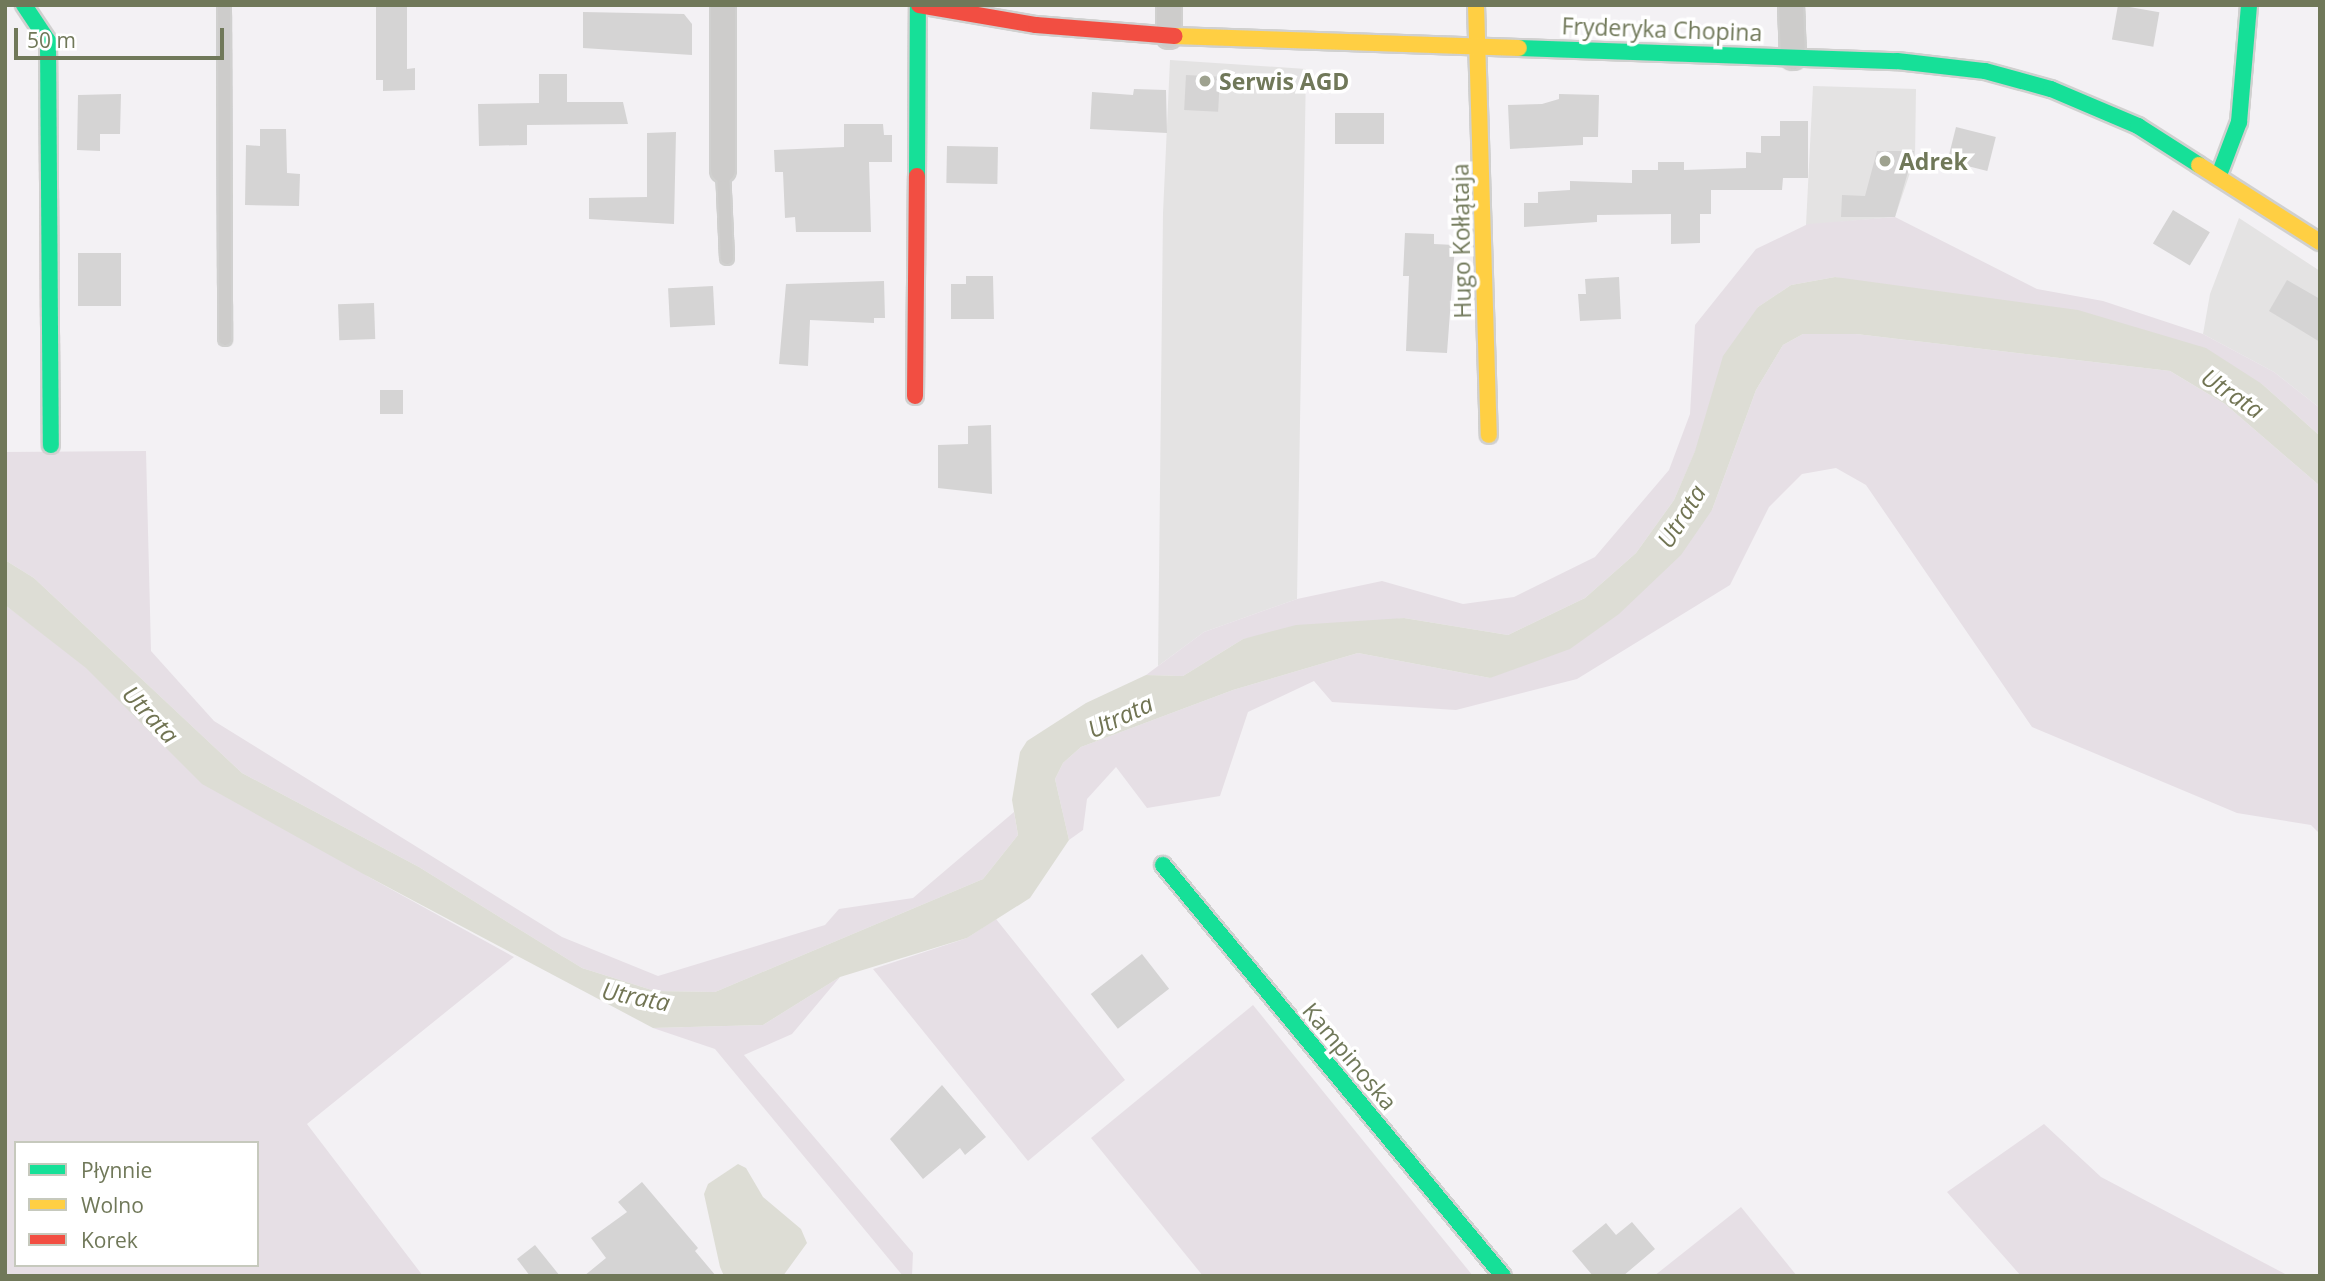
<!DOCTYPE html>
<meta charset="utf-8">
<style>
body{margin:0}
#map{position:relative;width:2325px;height:1281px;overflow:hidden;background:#f3f1f4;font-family:"Open Sans",sans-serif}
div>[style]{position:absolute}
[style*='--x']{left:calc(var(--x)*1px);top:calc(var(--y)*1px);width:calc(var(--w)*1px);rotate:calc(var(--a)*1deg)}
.built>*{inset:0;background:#e4e3e3}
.green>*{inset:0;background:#e6dfe5}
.water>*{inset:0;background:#ddddd5}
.building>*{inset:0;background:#d5d4d4;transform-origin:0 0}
.roads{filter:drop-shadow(2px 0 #d0d0cf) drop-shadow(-2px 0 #d0d0cf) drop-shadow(0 2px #d0d0cf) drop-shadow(0 -2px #d0d0cf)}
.lane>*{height:12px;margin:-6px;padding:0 6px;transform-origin:6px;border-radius:6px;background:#cdcccb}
.street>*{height:24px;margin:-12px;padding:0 12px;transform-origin:12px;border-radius:12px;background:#cdcccb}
.fast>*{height:16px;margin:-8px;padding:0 8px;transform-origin:8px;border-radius:8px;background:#16e098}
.slow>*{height:16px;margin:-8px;padding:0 8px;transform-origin:8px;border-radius:8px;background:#ffcf43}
.jam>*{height:16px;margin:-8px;padding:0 8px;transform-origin:8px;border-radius:8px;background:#f24e42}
.dots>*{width:19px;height:19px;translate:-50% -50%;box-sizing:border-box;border:4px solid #fff;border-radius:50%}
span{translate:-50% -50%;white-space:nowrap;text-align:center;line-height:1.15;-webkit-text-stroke:7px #fff;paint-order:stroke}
.street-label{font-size:23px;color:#707859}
.poi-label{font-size:23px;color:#707859;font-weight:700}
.left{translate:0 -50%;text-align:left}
.water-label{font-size:24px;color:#717453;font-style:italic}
.frame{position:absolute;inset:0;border:7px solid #707859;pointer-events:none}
.legend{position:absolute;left:14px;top:1141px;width:245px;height:126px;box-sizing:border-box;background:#fff;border:2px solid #c6c9bd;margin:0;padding:9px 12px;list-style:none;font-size:21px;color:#707859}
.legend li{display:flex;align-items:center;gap:14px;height:35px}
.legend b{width:35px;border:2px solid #c6c9bd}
.scale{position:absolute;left:14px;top:28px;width:210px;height:32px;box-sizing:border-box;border:4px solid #707859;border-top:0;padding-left:9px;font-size:21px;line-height:24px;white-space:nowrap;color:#707859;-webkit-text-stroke:5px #fff;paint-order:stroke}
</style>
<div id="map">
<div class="built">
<div style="clip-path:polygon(1170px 60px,1306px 69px,1297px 599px,1204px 632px,1158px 666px,1163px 213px)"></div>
<div style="clip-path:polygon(1813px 86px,1916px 89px,1915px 158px,1895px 217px,1806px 225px)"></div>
<div style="clip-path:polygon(2239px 218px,2320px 271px,2320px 408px,2274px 372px,2203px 334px,2210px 294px)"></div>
</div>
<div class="green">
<div style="clip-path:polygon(1895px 217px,2037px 289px,2103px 301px,2203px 334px,2274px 372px,2320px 408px,2320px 436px,2262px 384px,1835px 277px,1791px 285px,1758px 307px,1674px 500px,1636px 553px,1585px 598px,1508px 635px,1404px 618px,1243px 639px,1183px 676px,1146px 675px,1204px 632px,1297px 599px,1382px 581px,1463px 604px,1514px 597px,1595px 557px,1669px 470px,1690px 414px,1695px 325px,1756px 249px,1808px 224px)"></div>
<div style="clip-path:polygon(1803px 334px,1856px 334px,2170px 371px,2225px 404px,2320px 486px,2320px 834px,2311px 825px,2237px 813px,2032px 727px,1866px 485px,1836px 468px,1802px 474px,1769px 507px,1730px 585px,1577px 679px,1456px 710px,1332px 702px,1314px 681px,1248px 712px,1220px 796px,1147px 808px,1116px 767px,1087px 799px,1083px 830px,1069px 840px,1055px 779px,1063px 763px,1081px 747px,1233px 690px,1358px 653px,1490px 678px,1712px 510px,1756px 390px,1783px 345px)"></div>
<div style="clip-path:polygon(146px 451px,151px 651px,214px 721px,562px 937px,658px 976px,825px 925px,839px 909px,913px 898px,1014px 812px,1018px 835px,983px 879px,715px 992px,655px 991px,582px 968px,419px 867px,242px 773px,34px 578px,5px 560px,5px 452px)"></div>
<div style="clip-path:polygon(evenodd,5px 605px,367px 876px,514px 957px,307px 1124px,423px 1276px,5px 1276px,5px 605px,16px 1143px,257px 1143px,257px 1265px,16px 1265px,16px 1143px)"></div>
<div style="clip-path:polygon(996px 919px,1125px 1080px,1028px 1161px,873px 969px,967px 938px)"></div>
<div style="clip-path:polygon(840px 977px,792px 1034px,744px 1055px,913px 1253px,912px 1276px,903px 1276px,715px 1049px,653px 1028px,763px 1025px)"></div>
<div style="clip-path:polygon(1253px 1005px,1473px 1276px,1203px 1276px,1091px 1138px)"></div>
<div style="clip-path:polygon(2044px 1124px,2101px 1177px,2289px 1276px,2021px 1276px,1947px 1192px)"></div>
<div style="clip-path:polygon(1741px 1207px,1797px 1276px,1654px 1276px)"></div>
</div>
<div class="water">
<div style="clip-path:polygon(1835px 277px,2078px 310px,2206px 348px,2262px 384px,2320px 436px,2320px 486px,2225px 404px,2170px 371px,1856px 334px,1803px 334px,1783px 345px,1756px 390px,1712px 510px,1681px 555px,1619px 614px,1570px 649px,1490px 678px,1358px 653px,1233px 690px,1081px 747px,1063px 763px,1055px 779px,1069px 840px,1030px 898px,967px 938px,840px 977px,763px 1025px,653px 1028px,367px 876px,202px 784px,86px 668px,5px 605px,5px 560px,34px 578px,242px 773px,419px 867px,582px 968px,655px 991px,715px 992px,983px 879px,1018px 835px,1012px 800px,1020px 752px,1027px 741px,1086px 703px,1146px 675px,1183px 676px,1243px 639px,1296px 625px,1404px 618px,1508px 635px,1585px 598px,1636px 553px,1674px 500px,1695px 451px,1723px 356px,1758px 307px,1791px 285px)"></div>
<div style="clip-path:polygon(738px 1164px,746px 1168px,763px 1197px,801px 1229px,807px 1243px,783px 1276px,724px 1276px,720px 1267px,704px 1194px,708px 1184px)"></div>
</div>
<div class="building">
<div style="clip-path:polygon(376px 5px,407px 5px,407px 69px,415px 68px,415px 90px,383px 91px,383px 80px,376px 80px)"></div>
<div style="left:2118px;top:5px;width:42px;height:35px;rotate:10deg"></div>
<div style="clip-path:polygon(583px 12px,684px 14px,692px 24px,692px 55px,583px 48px)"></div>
<div style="clip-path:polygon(539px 74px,567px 74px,567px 102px,623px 102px,628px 124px,527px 125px,527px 145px,479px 146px,478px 104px,539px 103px)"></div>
<div style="left:1186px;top:75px;width:34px;height:35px;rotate:3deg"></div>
<div style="clip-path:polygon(1134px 89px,1166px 90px,1167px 133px,1090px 129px,1092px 92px,1133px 95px)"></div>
<div style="clip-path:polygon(121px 94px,120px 134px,100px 134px,100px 151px,77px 150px,78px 95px)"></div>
<div style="clip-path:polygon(1559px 94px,1599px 95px,1598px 137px,1583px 137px,1583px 145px,1510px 149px,1508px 105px,1542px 104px,1559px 99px)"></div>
<div style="left:1335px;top:113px;width:49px;height:31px"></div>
<div style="clip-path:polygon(1780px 121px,1808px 121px,1808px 178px,1783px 178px,1782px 190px,1711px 190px,1711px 214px,1700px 214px,1700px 243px,1671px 244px,1671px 214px,1597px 215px,1597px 222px,1524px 227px,1524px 203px,1538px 203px,1538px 192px,1570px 190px,1570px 181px,1632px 183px,1632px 170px,1658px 170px,1658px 162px,1684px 162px,1684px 170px,1746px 168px,1746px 152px,1761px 153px,1761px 136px,1780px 136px)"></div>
<div style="clip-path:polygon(844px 124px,883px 124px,884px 135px,892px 135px,892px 162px,869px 162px,871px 232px,796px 232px,795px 217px,785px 218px,783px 172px,775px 172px,774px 150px,844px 147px)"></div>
<div style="left:1956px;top:127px;width:41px;height:35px;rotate:14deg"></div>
<div style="clip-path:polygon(260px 129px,286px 129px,287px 173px,300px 174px,299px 206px,245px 205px,246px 145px,260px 146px)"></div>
<div style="clip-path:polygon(676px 132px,674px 224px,589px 219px,589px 198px,647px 197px,647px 133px)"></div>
<div style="left:947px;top:146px;width:51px;height:37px;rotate:1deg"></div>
<div style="clip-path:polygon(1877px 151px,1914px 151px,1895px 217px,1841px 217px,1842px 195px,1865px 196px)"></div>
<div style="left:2173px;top:210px;width:43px;height:39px;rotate:31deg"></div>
<div style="clip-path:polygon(1405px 233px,1434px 234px,1434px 244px,1455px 245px,1447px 353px,1406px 351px,1409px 276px,1403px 276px)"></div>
<div style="left:78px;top:253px;width:43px;height:53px"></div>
<div style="clip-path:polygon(966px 276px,993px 276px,994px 319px,951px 319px,951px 284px,966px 284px)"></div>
<div style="clip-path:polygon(1619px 277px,1621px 319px,1580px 321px,1578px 294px,1586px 294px,1585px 279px)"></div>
<div style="clip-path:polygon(2287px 280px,2320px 299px,2320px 342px,2269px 311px)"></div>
<div style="clip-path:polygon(884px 281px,885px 318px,874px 318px,874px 323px,810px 320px,808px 366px,779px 364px,786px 284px)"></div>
<div style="left:713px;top:286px;width:39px;height:45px;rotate:87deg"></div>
<div style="left:374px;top:303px;width:36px;height:36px;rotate:88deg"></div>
<div style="left:403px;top:390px;width:24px;height:23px;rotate:90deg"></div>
<div style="clip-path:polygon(991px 425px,992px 494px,938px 488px,938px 445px,968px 444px,968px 426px)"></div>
<div style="left:1142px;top:954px;width:44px;height:65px;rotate:52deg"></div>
<div style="clip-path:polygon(942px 1085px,986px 1137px,965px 1155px,960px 1148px,923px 1179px,890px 1139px)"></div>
<div style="clip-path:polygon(642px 1182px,698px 1248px,695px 1251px,716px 1276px,584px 1276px,606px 1258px,591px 1238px,627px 1212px,618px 1202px)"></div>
<div style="clip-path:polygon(1632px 1222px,1655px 1249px,1623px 1276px,1593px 1276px,1572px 1251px,1606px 1223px,1616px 1235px)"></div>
<div style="clip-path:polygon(535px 1245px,560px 1276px,530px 1276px,517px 1259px)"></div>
</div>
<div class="roads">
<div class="lane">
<div style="--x:224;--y:5;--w:334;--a:89.8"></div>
<div style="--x:723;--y:170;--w:88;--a:87.4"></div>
</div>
<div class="street">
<div style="--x:1169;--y:5;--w:31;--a:90"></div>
<div style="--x:1791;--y:5;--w:52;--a:87.8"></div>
<div style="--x:723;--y:170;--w:165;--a:-90"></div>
</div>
<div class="fast">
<div style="--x:24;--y:5;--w:43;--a:56.3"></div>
<div style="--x:48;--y:41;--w:404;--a:89.6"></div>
<div style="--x:1519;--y:48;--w:378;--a:2"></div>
<div style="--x:1897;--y:61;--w:89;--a:6.5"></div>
<div style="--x:1985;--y:71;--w:68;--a:15.3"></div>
<div style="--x:2051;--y:89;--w:95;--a:23"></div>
<div style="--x:2138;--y:126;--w:72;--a:32.6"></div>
<div style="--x:2219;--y:175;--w:57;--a:-69.3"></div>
<div style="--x:2239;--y:122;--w:117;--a:-85.1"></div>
<div style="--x:917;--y:176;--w:171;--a:-89.7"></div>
<div style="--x:1163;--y:865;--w:533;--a:50.4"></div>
</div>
<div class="slow">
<div style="--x:1476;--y:5;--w:430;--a:88.3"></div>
<div style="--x:1175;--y:36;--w:344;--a:2"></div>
<div style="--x:2199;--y:165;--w:143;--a:32.5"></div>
</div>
<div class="jam">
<div style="--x:919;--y:5;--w:119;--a:9.7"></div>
<div style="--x:1036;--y:25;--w:139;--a:4.5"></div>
<div style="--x:915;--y:396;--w:220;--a:-89.5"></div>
</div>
</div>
<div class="dots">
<div style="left:1205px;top:81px;background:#9ea28f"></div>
<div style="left:1885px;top:161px;background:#9ea28f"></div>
</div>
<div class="street-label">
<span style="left:1662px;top:29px;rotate:2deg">Fryderyka Chopina</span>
<span style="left:1461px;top:241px;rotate:-91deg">Hugo Kołłątaja</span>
<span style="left:1350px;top:1056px;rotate:50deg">Kampinoska</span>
</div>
<div class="poi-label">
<span class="left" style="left:1219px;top:81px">Serwis AGD</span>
<span class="left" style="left:1899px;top:161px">Adrek</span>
</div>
<div class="water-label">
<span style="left:2233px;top:393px;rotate:34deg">Utrata</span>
<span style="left:1681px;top:516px;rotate:-58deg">Utrata</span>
<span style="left:151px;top:714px;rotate:47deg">Utrata</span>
<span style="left:1120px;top:716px;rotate:-25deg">Utrata</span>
<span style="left:636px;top:996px;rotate:11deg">Utrata</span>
</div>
<div class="frame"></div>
<ul class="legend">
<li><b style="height:9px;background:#16e098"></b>Płynnie</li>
<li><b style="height:9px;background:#ffcf43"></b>Wolno</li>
<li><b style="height:9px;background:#f24e42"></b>Korek</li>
</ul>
<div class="scale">50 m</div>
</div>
